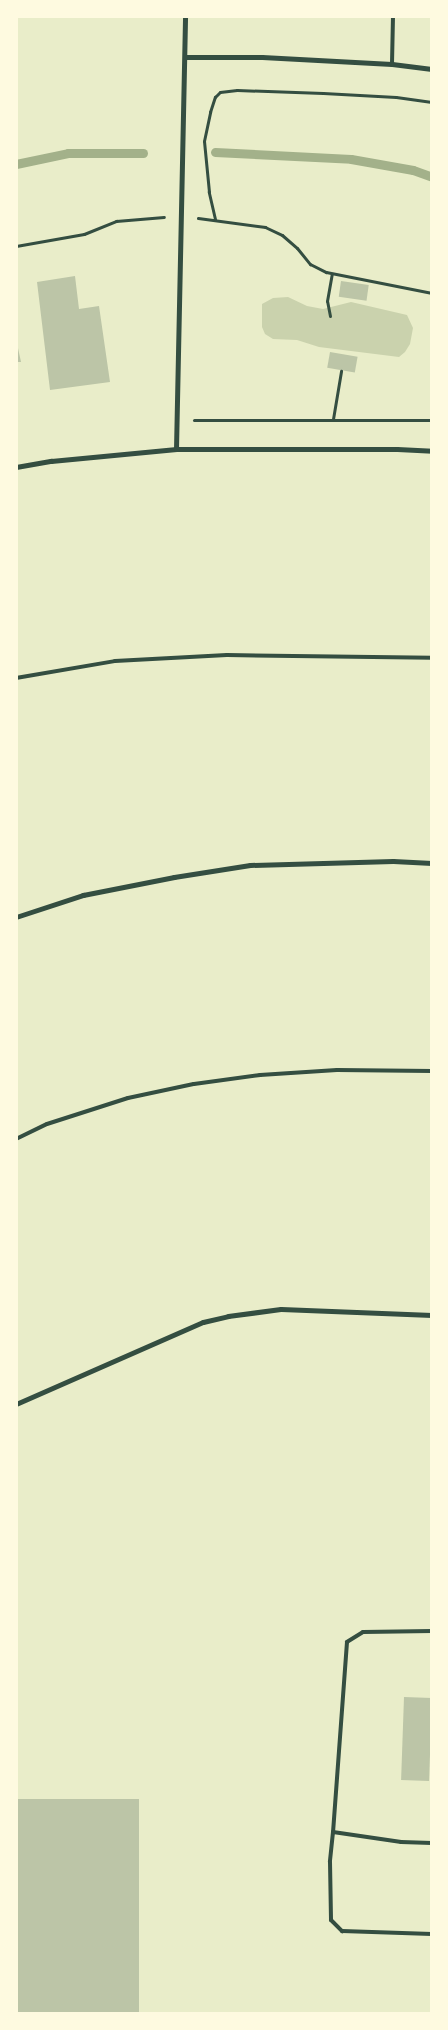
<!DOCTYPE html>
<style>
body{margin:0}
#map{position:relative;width:448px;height:2030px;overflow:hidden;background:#e9edc9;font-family:"Fira Sans Condensed",sans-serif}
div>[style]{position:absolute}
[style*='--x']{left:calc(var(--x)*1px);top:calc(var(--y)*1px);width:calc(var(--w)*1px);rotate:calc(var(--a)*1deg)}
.green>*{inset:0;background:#cad2ad}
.stream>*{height:9px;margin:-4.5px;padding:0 4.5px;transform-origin:4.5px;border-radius:4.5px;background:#a3b18a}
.building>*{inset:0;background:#bcc5a7;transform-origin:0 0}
.path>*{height:3px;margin:-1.5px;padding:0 1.5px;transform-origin:1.5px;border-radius:1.5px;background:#344e41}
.service>*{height:4px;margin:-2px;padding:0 2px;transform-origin:2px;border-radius:2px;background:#344e41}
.minor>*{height:5px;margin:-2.5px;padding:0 2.5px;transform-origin:2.5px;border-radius:2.5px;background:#344e41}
span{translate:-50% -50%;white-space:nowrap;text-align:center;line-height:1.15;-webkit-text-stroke:4px #fefae0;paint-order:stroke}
.frame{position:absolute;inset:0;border:18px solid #fefae0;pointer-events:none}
</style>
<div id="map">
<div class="green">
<div style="clip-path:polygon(288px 297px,307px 306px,323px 309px,351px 302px,407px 315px,413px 328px,410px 344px,405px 352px,399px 357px,319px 347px,297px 340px,273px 339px,265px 334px,262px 327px,262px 304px,273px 298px)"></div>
</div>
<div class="stream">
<div style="--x:215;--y:152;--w:136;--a:2.9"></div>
<div style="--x:351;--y:159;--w:63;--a:10.1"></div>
<div style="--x:413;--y:170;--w:20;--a:20"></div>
<div style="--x:16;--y:164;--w:53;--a:-11.9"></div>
<div style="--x:68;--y:153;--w:75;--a:0"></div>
</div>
<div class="building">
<div style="clip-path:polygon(75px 276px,79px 309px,99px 306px,110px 382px,50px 390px,37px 282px)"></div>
<div style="left:341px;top:281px;width:28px;height:16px;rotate:8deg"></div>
<div style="clip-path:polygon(16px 339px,21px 362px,16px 362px)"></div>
<div style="left:330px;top:352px;width:28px;height:16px;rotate:10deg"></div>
<div style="left:404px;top:1697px;width:28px;height:83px;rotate:2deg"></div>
<div style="left:16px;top:1799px;width:123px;height:215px"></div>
</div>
<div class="path">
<div style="--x:198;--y:218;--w:68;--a:7.7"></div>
<div style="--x:265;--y:227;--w:19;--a:25"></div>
<div style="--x:282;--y:235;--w:20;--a:41"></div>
<div style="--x:297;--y:248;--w:21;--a:51"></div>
<div style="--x:310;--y:264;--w:18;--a:27"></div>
<div style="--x:326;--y:272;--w:108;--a:11.2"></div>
<div style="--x:215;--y:219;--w:28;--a:-103"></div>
<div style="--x:209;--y:192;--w:51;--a:-95.6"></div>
<div style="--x:204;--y:141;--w:30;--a:-78"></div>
<div style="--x:210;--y:112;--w:16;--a:-72"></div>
<div style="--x:215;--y:97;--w:7;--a:-45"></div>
<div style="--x:220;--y:92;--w:17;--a:-7"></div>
<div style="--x:237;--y:90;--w:86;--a:2"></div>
<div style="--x:323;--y:93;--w:73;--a:3.1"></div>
<div style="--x:396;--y:97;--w:36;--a:8"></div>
<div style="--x:16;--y:246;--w:69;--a:-10"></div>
<div style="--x:84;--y:234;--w:35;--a:-22"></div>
<div style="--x:116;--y:221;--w:48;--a:-4.8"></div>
<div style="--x:330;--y:316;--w:15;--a:-101"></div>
<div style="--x:327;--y:301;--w:27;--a:-80"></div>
<div style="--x:333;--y:419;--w:49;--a:-80.5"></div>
<div style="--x:194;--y:420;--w:238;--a:0"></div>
</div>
<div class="service">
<div style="--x:392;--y:64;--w:48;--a:-88.8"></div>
<div style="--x:16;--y:678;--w:100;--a:-9.7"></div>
<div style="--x:115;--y:661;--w:112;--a:-3.1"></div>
<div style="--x:227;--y:655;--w:205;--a:0.8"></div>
<div style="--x:16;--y:1139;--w:34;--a:-26"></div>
<div style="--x:47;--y:1124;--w:85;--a:-17.8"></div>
<div style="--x:128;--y:1098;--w:67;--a:-12"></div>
<div style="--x:194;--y:1084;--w:67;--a:-7.8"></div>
<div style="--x:260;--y:1075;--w:77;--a:-3.7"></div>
<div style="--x:337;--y:1070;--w:95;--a:0.6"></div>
<div style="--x:432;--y:1631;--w:69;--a:179.2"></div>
<div style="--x:363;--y:1632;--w:19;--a:148"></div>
<div style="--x:347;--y:1642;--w:191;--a:94.2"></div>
<div style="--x:333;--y:1832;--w:69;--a:8.4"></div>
<div style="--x:401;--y:1842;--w:31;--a:2"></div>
<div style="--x:333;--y:1832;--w:30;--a:96"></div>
<div style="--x:330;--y:1862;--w:58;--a:89"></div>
<div style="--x:331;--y:1920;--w:16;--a:45"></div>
<div style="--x:342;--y:1931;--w:90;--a:1.9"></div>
</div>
<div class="minor">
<div style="--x:185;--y:57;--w:77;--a:0"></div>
<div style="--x:262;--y:57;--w:130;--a:3.1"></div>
<div style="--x:392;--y:64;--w:40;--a:7.1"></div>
<div style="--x:176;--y:449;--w:433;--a:-88.8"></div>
<div style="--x:16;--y:467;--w:36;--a:-10"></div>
<div style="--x:51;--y:461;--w:126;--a:-5.5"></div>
<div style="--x:176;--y:449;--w:221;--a:0"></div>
<div style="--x:397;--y:449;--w:35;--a:3"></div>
<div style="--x:16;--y:917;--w:71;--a:-18.2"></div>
<div style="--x:83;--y:895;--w:93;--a:-11.2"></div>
<div style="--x:174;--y:877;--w:77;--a:-9"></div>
<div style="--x:250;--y:865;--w:143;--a:-1.6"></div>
<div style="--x:393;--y:861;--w:39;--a:3"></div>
<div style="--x:16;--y:1404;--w:204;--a:-23.7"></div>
<div style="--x:203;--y:1322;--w:26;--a:-13"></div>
<div style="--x:228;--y:1316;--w:53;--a:-7.5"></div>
<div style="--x:281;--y:1309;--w:151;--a:2.3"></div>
</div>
<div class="frame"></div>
</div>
